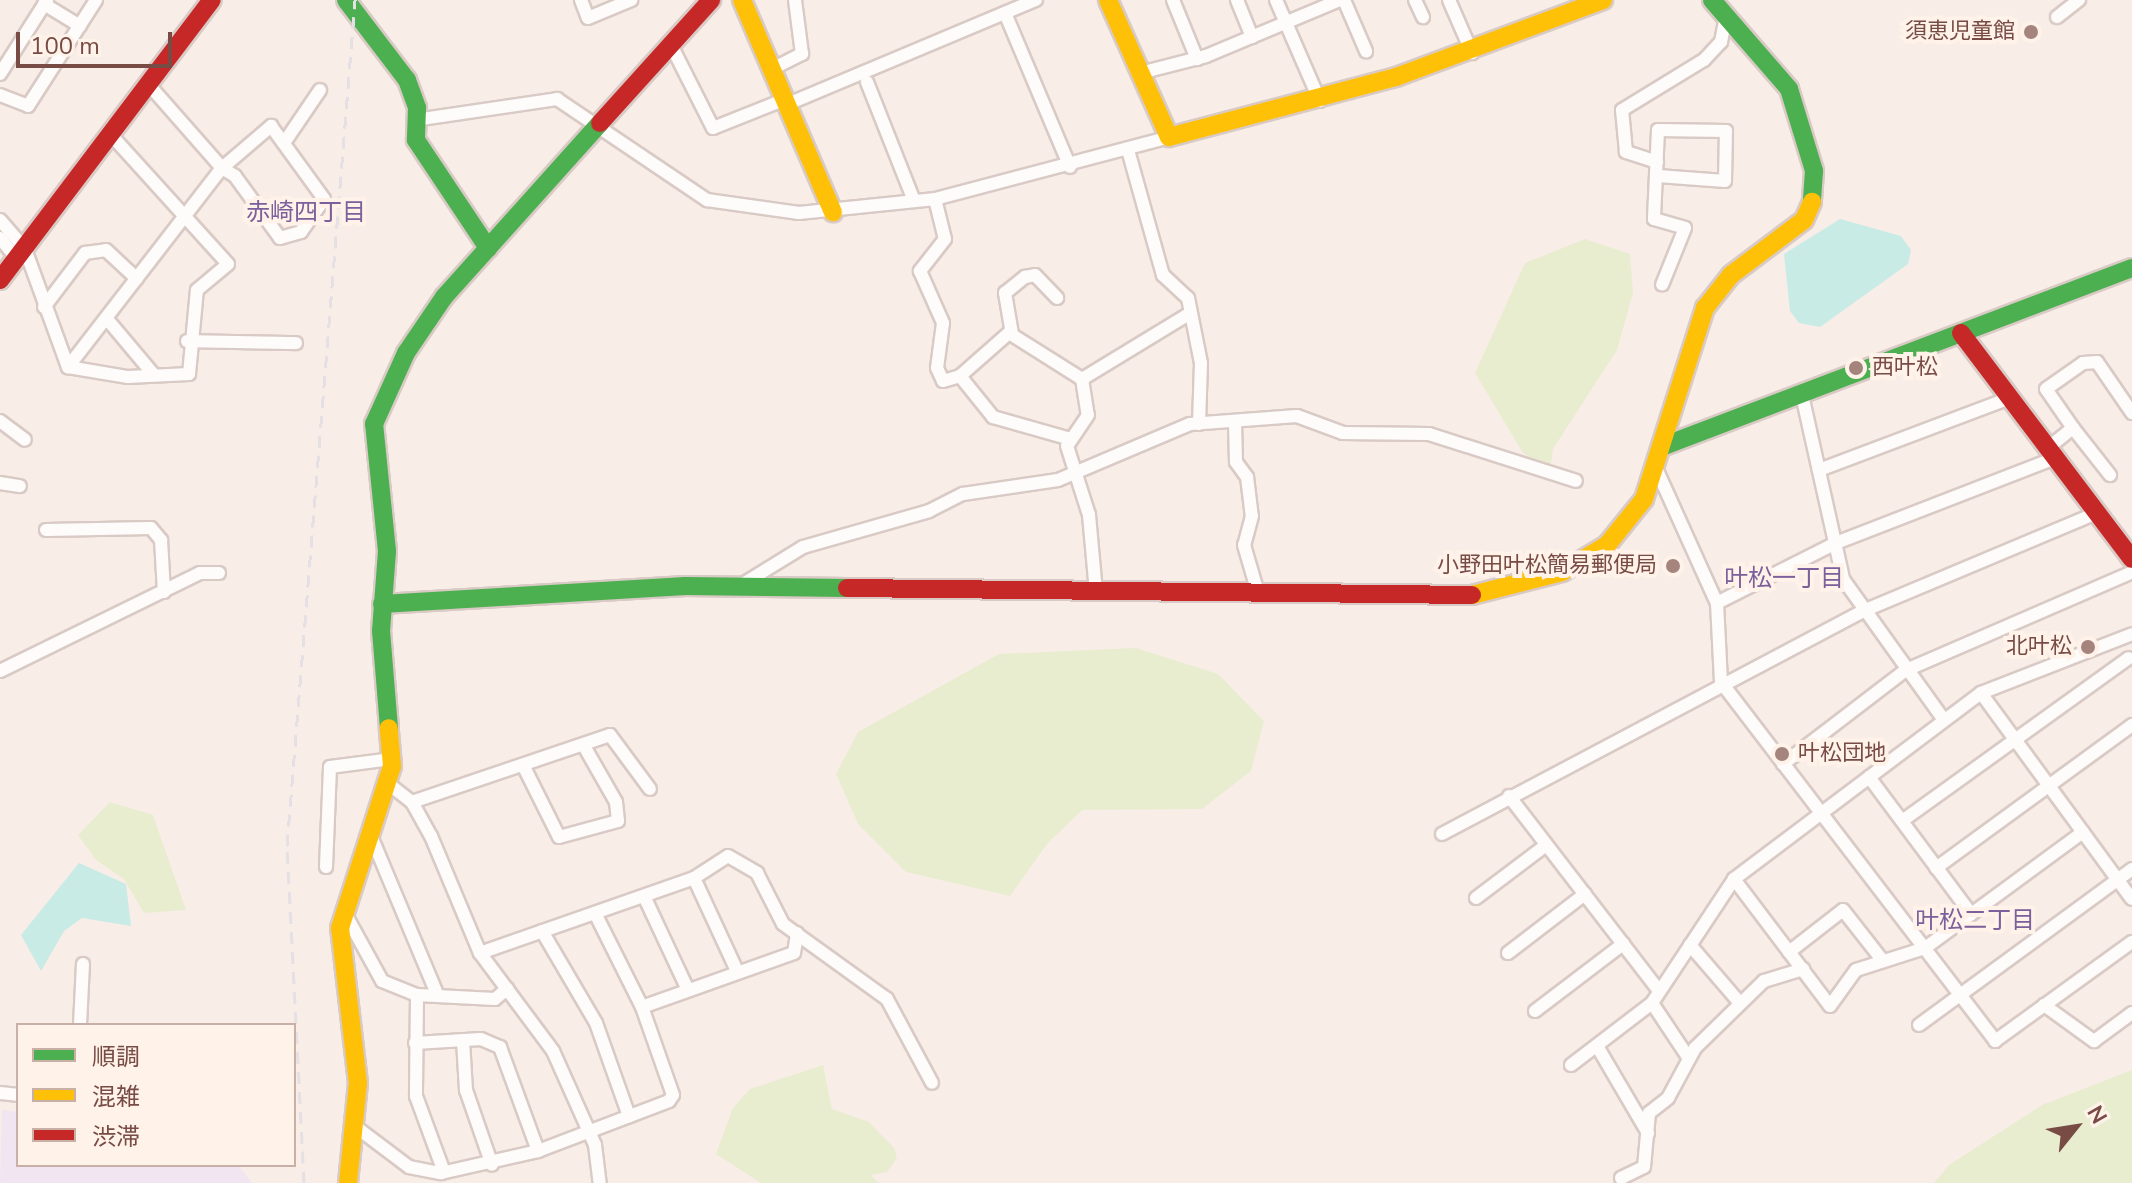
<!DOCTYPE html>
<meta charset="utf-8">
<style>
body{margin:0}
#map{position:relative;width:2132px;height:1183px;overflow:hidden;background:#f8ede7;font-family:"Nunito Sans","Noto Sans JP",sans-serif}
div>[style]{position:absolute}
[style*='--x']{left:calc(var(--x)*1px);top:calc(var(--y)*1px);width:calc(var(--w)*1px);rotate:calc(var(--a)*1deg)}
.education>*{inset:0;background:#f0e5f1}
.green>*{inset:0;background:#e9edd0}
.water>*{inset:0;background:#c8ebe6}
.roads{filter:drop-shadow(2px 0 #d9cac5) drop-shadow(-2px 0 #d9cac5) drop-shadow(0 2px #d9cac5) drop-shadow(0 -2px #d9cac5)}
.street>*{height:12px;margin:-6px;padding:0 6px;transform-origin:6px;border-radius:6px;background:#fefcfb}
.fast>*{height:18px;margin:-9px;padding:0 9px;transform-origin:9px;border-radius:9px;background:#4caf50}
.slow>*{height:18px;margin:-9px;padding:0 9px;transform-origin:9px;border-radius:9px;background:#ffc107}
.jam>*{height:18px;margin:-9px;padding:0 9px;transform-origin:9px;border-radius:9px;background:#c62828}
.rail>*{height:3px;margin-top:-1.5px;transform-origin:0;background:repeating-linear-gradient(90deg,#e4e0e4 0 12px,transparent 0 20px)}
.dots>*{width:22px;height:22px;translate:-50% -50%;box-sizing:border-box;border:4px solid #fff2e9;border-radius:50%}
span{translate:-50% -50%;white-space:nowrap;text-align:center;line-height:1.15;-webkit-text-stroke:8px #fff2e9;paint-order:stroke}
.poi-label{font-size:22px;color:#784c45}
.right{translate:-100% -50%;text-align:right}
.left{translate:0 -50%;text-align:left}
.neighbourhood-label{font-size:24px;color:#7b609c}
.legend{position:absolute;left:16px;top:1023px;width:280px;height:144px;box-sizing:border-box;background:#fff2e9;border:2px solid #c9b0a7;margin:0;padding:10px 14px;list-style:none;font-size:24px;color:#784c45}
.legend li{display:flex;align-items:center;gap:16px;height:40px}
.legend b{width:40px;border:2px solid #c9b0a7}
.north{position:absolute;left:2036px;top:1087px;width:80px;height:80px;-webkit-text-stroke:6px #fff2e9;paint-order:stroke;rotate:60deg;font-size:22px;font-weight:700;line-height:32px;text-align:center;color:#784c45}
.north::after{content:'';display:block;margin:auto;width:28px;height:36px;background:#784c45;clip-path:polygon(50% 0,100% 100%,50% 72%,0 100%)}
.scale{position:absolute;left:16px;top:32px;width:156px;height:36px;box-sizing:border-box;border:4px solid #784c45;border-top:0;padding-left:10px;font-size:24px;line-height:28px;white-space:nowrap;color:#784c45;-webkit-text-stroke:6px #fff2e9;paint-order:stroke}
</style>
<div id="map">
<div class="education">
<div style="clip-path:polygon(2px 1110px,18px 1112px,18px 1165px,238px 1165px,252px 1183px,0 1183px)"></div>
</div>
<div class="green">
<div style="clip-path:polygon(1585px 239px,1630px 254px,1633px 293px,1617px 350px,1553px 449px,1550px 471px,1523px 453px,1475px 373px,1525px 263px)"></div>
<div style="clip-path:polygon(1136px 648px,1218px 674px,1264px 721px,1251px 771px,1202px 809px,1082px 810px,1047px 844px,1010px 896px,906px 872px,858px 824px,836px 774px,858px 732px,999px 654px)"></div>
<div style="clip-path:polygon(110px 802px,153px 815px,186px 910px,144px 913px,124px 879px,96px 860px,78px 835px)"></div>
<div style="clip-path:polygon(823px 1065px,832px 1109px,869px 1122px,894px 1148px,897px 1158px,887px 1172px,871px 1175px,878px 1183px,761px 1183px,716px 1154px,733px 1108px,750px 1089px)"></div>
<div style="clip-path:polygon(2132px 1070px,2132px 1183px,1934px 1183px,1949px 1165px,2042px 1105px)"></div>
</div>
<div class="water">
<div style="clip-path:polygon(1840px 219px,1901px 236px,1911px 250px,1908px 264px,1820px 327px,1799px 323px,1790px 311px,1784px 254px)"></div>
<div style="clip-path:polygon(79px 863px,126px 884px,131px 926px,82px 918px,64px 931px,41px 971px,21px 935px)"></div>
</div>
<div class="roads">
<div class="street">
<div style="--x:581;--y:0;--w:19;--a:69"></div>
<div style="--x:588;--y:18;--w:47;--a:-22.7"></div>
<div style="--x:1173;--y:0;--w:64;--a:67.9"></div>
<div style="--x:1237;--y:0;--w:40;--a:68"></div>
<div style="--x:1276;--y:0;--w:110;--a:66.5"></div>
<div style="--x:1344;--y:0;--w:56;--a:66.7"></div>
<div style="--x:1415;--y:0;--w:19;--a:65"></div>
<div style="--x:1449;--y:0;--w:58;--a:66.5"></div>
<div style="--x:44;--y:4;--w:42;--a:31.4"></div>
<div style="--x:1005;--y:13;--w:167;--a:67.1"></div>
<div style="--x:2057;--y:17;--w:28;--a:-38"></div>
<div style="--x:671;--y:45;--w:93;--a:63.2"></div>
<div style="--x:713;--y:128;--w:79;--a:-21.7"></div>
<div style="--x:772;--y:69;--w:34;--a:-27"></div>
<div style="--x:802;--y:54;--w:54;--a:-97.4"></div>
<div style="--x:1140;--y:73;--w:68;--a:-14.4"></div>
<div style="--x:1206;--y:56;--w:145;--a:-22.7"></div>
<div style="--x:0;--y:74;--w:88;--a:-57.6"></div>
<div style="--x:867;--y:82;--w:128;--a:68.4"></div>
<div style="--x:0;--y:95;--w:30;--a:21"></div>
<div style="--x:28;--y:106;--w:126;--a:-57.3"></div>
<div style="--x:788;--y:104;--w:269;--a:-22.8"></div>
<div style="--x:415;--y:120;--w:144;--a:-8.4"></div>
<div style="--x:557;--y:99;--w:181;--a:34"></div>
<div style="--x:707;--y:200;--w:93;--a:8"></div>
<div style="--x:799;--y:213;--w:137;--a:-5.9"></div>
<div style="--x:935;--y:199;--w:242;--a:-14.8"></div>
<div style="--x:284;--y:143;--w:64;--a:-55.8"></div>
<div style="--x:1128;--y:150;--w:130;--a:74.4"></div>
<div style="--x:1163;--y:275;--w:34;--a:43"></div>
<div style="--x:1188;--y:298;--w:66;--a:78.7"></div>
<div style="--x:1201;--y:363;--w:61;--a:91.9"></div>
<div style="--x:1657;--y:162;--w:33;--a:-162"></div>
<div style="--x:1626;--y:152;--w:42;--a:-95.4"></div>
<div style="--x:1622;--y:110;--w:96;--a:-31.4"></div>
<div style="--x:1704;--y:60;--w:25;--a:-47"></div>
<div style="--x:1721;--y:42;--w:21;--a:-79"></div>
<div style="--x:1658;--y:176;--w:67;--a:4.3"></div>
<div style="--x:1725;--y:181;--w:50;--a:-88.9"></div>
<div style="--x:1726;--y:131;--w:68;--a:-179.2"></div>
<div style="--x:1658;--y:130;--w:89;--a:92.6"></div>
<div style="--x:1654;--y:219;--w:32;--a:16"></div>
<div style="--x:1685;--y:228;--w:61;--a:112"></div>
<div style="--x:935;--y:199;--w:41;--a:76"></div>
<div style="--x:945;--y:239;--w:41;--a:128"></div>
<div style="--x:920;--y:271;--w:57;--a:66.1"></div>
<div style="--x:943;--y:323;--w:45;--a:97.6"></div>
<div style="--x:937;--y:368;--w:14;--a:65"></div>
<div style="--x:943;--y:381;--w:18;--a:-16"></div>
<div style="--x:960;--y:376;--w:65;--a:-41.3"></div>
<div style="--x:1009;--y:333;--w:86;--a:32.2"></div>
<div style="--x:1082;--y:379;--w:36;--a:81"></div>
<div style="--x:1088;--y:415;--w:37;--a:124"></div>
<div style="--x:1067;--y:446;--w:72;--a:72.3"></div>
<div style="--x:1089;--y:515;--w:77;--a:84.8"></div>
<div style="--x:0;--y:220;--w:38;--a:49"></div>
<div style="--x:25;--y:249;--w:126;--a:70"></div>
<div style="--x:68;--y:367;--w:61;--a:9.5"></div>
<div style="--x:128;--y:377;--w:61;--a:-2.8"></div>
<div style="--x:189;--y:374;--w:84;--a:-84.6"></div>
<div style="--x:197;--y:290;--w:40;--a:-40"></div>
<div style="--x:228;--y:264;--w:173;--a:-132.2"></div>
<div style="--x:0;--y:238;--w:27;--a:51"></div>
<div style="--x:44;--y:307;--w:68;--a:-52.8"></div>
<div style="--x:85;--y:253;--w:21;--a:-8"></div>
<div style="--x:106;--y:250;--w:42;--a:43.1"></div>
<div style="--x:107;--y:319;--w:73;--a:50"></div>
<div style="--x:1012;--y:334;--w:42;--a:-99.7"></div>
<div style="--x:1005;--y:293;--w:26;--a:-39"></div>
<div style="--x:1025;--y:277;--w:10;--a:-11"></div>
<div style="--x:1035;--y:275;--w:32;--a:46"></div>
<div style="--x:187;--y:341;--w:109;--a:1.1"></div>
<div style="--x:68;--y:367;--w:252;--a:-52.3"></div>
<div style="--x:222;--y:168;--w:65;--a:-40.6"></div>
<div style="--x:271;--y:126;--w:90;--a:54"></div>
<div style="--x:324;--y:199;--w:40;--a:124.9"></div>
<div style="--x:301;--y:232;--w:22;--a:164"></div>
<div style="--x:280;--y:238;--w:77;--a:-126"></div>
<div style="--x:235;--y:176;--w:15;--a:-148"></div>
<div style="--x:222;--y:168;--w:111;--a:-131.3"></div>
<div style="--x:960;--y:376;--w:53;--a:51.2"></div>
<div style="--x:993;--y:417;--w:77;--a:15.8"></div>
<div style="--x:1082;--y:379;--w:125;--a:-31.3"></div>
<div style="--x:1802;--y:395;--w:189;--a:77.4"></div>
<div style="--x:1843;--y:579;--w:173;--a:54.4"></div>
<div style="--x:0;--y:421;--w:31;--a:37"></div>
<div style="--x:1235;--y:422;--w:40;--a:88.6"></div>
<div style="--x:1236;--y:462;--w:19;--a:54"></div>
<div style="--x:1247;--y:477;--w:39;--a:83"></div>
<div style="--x:1252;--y:516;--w:30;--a:105"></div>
<div style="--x:1244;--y:545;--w:50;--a:73.7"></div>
<div style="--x:2073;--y:428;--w:60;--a:51.8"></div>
<div style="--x:2048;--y:448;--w:32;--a:-39"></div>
<div style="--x:2073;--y:428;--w:47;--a:-124.7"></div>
<div style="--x:2046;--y:389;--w:45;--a:-35.1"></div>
<div style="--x:2083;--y:363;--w:14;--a:-4"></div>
<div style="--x:2097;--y:362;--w:62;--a:55.5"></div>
<div style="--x:1655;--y:466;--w:150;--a:65.7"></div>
<div style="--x:1717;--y:603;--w:79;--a:87.1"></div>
<div style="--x:1721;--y:682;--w:452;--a:52.6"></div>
<div style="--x:1995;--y:1041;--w:169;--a:-35.9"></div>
<div style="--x:1819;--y:470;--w:204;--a:-20.7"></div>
<div style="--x:0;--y:483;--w:20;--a:9"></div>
<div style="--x:46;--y:530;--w:105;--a:-1.1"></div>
<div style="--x:151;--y:528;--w:16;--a:50"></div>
<div style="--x:161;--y:540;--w:52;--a:86.7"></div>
<div style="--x:738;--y:587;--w:76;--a:-31.6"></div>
<div style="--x:803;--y:547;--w:131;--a:-15.9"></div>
<div style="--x:929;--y:511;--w:38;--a:-27"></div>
<div style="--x:963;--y:494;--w:96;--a:-8.4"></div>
<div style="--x:1058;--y:480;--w:143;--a:-23"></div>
<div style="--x:1190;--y:424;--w:107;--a:-4.3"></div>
<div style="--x:1297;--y:416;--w:49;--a:20.3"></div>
<div style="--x:1343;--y:433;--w:86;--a:0.7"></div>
<div style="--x:1429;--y:434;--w:154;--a:17.7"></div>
<div style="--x:1717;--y:603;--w:133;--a:-26.8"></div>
<div style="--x:1836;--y:543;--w:235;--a:-21.2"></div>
<div style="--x:0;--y:671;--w:223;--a:-26.1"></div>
<div style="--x:200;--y:573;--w:19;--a:0"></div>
<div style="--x:1981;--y:693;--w:255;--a:53.8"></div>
<div style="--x:1783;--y:764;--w:155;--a:-37.4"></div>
<div style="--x:1906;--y:670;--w:246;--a:-23.4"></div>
<div style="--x:525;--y:769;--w:76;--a:63.4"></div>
<div style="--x:559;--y:837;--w:61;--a:-15.2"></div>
<div style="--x:618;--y:821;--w:19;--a:-96"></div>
<div style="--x:616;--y:802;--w:64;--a:-119.7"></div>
<div style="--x:1869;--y:777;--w:171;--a:53.3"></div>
<div style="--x:390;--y:785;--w:28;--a:38"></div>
<div style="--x:412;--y:802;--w:39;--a:61"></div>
<div style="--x:431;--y:836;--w:127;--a:67.3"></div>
<div style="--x:480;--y:953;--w:122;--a:53.3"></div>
<div style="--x:553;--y:1051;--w:103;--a:65.9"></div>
<div style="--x:595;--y:1145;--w:38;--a:83"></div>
<div style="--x:1509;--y:796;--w:246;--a:52.4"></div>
<div style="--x:412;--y:802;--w:209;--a:-18.7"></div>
<div style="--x:610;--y:735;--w:67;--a:53.5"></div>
<div style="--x:1902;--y:821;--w:279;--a:-35.7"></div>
<div style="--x:1442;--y:834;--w:474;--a:-27.9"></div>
<div style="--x:1861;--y:612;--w:256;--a:-22.8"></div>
<div style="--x:371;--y:836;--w:173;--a:67.3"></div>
<div style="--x:326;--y:867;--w:100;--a:-87.7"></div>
<div style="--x:330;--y:767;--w:63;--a:-7.4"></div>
<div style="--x:1936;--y:868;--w:243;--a:-36.1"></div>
<div style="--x:694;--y:878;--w:102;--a:65.2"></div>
<div style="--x:1734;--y:879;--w:159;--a:52.9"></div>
<div style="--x:1830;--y:1006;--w:44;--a:-54.2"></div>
<div style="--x:1856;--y:970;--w:72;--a:-17.7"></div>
<div style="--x:1925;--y:948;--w:196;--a:-36.3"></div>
<div style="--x:644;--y:896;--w:104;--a:64.9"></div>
<div style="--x:1476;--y:898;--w:88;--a:-37.1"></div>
<div style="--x:343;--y:910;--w:81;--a:61.2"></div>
<div style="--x:382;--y:981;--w:38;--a:22"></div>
<div style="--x:417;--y:995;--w:78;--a:2.9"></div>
<div style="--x:495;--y:999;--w:16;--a:-40"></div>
<div style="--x:542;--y:931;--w:107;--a:59.6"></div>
<div style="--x:596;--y:1023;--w:99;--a:70.5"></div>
<div style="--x:1690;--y:945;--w:75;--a:49.3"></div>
<div style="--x:1789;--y:952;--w:68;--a:-37.9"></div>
<div style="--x:1843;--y:910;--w:65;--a:51.9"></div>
<div style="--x:480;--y:953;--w:227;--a:-19.3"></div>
<div style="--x:694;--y:878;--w:40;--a:-32.9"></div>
<div style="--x:728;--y:856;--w:34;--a:30"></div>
<div style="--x:757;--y:873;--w:57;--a:63"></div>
<div style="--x:783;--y:924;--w:128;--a:35.8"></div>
<div style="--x:887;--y:999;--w:95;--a:61.8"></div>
<div style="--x:1508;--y:953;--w:97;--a:-37.5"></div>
<div style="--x:417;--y:995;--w:101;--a:90.6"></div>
<div style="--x:416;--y:1096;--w:81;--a:69.8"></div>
<div style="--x:1652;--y:1003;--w:65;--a:56.3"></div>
<div style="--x:2044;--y:1005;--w:62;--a:35.8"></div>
<div style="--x:2094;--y:1041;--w:47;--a:-36.4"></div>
<div style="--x:642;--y:1007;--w:161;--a:-19.6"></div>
<div style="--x:794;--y:953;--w:20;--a:-81"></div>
<div style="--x:1535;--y:1011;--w:111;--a:-37.3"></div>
<div style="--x:80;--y:1025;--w:61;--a:-87.2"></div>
<div style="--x:1919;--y:1025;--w:264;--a:-36.2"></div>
<div style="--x:463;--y:1040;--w:50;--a:86.6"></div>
<div style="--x:466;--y:1090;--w:79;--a:70.9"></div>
<div style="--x:415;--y:1043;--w:66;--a:-3.5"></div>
<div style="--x:481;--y:1039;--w:21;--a:23"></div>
<div style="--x:500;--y:1047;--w:111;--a:69.9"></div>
<div style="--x:1597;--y:1046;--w:101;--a:59.6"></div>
<div style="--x:1571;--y:1065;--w:102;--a:-37.4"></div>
<div style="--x:1652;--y:1003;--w:149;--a:-56.5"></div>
<div style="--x:1734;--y:879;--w:309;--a:-37"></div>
<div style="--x:1981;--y:693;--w:162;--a:-21.3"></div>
<div style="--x:0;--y:1093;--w:18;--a:6"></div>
<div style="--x:356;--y:1127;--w:66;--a:37"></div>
<div style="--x:409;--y:1167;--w:33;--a:11"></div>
<div style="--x:441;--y:1173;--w:99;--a:-12.8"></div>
<div style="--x:538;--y:1151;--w:140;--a:-20.9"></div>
<div style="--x:669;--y:1101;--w:7;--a:-56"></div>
<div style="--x:673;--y:1095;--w:93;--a:-109.4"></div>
<div style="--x:642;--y:1007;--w:105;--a:-116.6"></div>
<div style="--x:1621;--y:1178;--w:25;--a:-26"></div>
<div style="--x:1644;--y:1167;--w:54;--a:-84.7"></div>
<div style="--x:1649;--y:1113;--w:24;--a:-38"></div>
<div style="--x:1668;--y:1098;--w:57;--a:-61.6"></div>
<div style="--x:1695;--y:1048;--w:96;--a:-44.2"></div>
<div style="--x:1764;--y:981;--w:41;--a:-17.1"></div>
</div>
<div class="fast">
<div style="--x:346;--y:0;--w:101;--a:52.7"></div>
<div style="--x:407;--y:80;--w:30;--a:70"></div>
<div style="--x:417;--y:108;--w:32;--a:92"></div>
<div style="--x:416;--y:140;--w:130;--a:56.3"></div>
<div style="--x:1712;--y:0;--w:118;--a:49.1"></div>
<div style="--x:1789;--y:89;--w:86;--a:73"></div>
<div style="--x:1814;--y:171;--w:31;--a:94"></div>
<div style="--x:1661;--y:447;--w:504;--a:-20.81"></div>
<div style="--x:382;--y:604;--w:304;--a:-3.4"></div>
<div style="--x:685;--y:586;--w:162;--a:0.7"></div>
<div style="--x:389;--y:728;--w:97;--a:-94.7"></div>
<div style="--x:381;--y:631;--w:80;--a:-85.7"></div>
<div style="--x:387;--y:551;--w:128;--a:-95.8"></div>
<div style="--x:374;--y:424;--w:78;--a:-65.7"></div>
<div style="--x:406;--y:353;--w:68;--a:-55.8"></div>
<div style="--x:444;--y:297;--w:234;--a:-48.1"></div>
</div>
<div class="slow">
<div style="--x:742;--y:0;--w:231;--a:66.8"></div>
<div style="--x:1108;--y:0;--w:150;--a:66"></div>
<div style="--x:1169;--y:137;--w:235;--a:-14.8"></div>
<div style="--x:1396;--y:77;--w:221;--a:-20.4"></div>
<div style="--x:1472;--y:595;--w:93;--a:-14.3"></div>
<div style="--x:1562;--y:572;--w:52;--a:-31"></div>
<div style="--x:1607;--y:545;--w:59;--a:-51.2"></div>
<div style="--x:1644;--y:499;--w:201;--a:-72.3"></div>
<div style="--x:1705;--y:308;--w:42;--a:-51.8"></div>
<div style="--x:1731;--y:275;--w:91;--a:-37"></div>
<div style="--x:1804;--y:220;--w:20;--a:-66"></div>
<div style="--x:348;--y:1183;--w:100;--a:-84.3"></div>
<div style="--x:358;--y:1083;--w:156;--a:-96.6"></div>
<div style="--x:340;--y:928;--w:170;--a:-72.2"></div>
<div style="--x:392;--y:766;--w:38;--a:-95"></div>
</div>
<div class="jam">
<div style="--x:600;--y:123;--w:166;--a:-47.9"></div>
<div style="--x:0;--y:280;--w:351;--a:-52.9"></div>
<div style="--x:1961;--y:333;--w:283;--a:52.9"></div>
<div style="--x:847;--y:588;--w:625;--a:0.64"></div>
</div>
</div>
<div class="rail">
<div style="--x:304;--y:1183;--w:337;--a:-92.9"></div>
<div style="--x:287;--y:846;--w:849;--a:-85.4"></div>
</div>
<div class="dots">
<div style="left:2031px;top:32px;background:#a5847e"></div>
<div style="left:1856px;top:368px;background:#a5847e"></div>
<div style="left:1673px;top:566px;background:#a5847e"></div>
<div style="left:2088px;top:647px;background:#a5847e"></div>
<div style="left:1782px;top:754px;background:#a5847e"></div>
</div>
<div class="poi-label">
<span class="right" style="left:2015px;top:32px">須恵児童館</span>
<span class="left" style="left:1872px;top:368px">西叶松</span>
<span class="right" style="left:1657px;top:566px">小野田叶松簡易郵便局</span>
<span class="right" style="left:2072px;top:647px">北叶松</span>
<span class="left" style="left:1798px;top:754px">叶松団地</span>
</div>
<div class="neighbourhood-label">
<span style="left:306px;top:213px">赤崎四丁目</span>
<span style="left:1784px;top:579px">叶松一丁目</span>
<span style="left:1975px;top:921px">叶松二丁目</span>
</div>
<ul class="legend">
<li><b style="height:10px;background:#4caf50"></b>順調</li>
<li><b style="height:10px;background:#ffc107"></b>混雑</li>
<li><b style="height:10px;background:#c62828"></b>渋滞</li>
</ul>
<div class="north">N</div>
<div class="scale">100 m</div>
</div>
